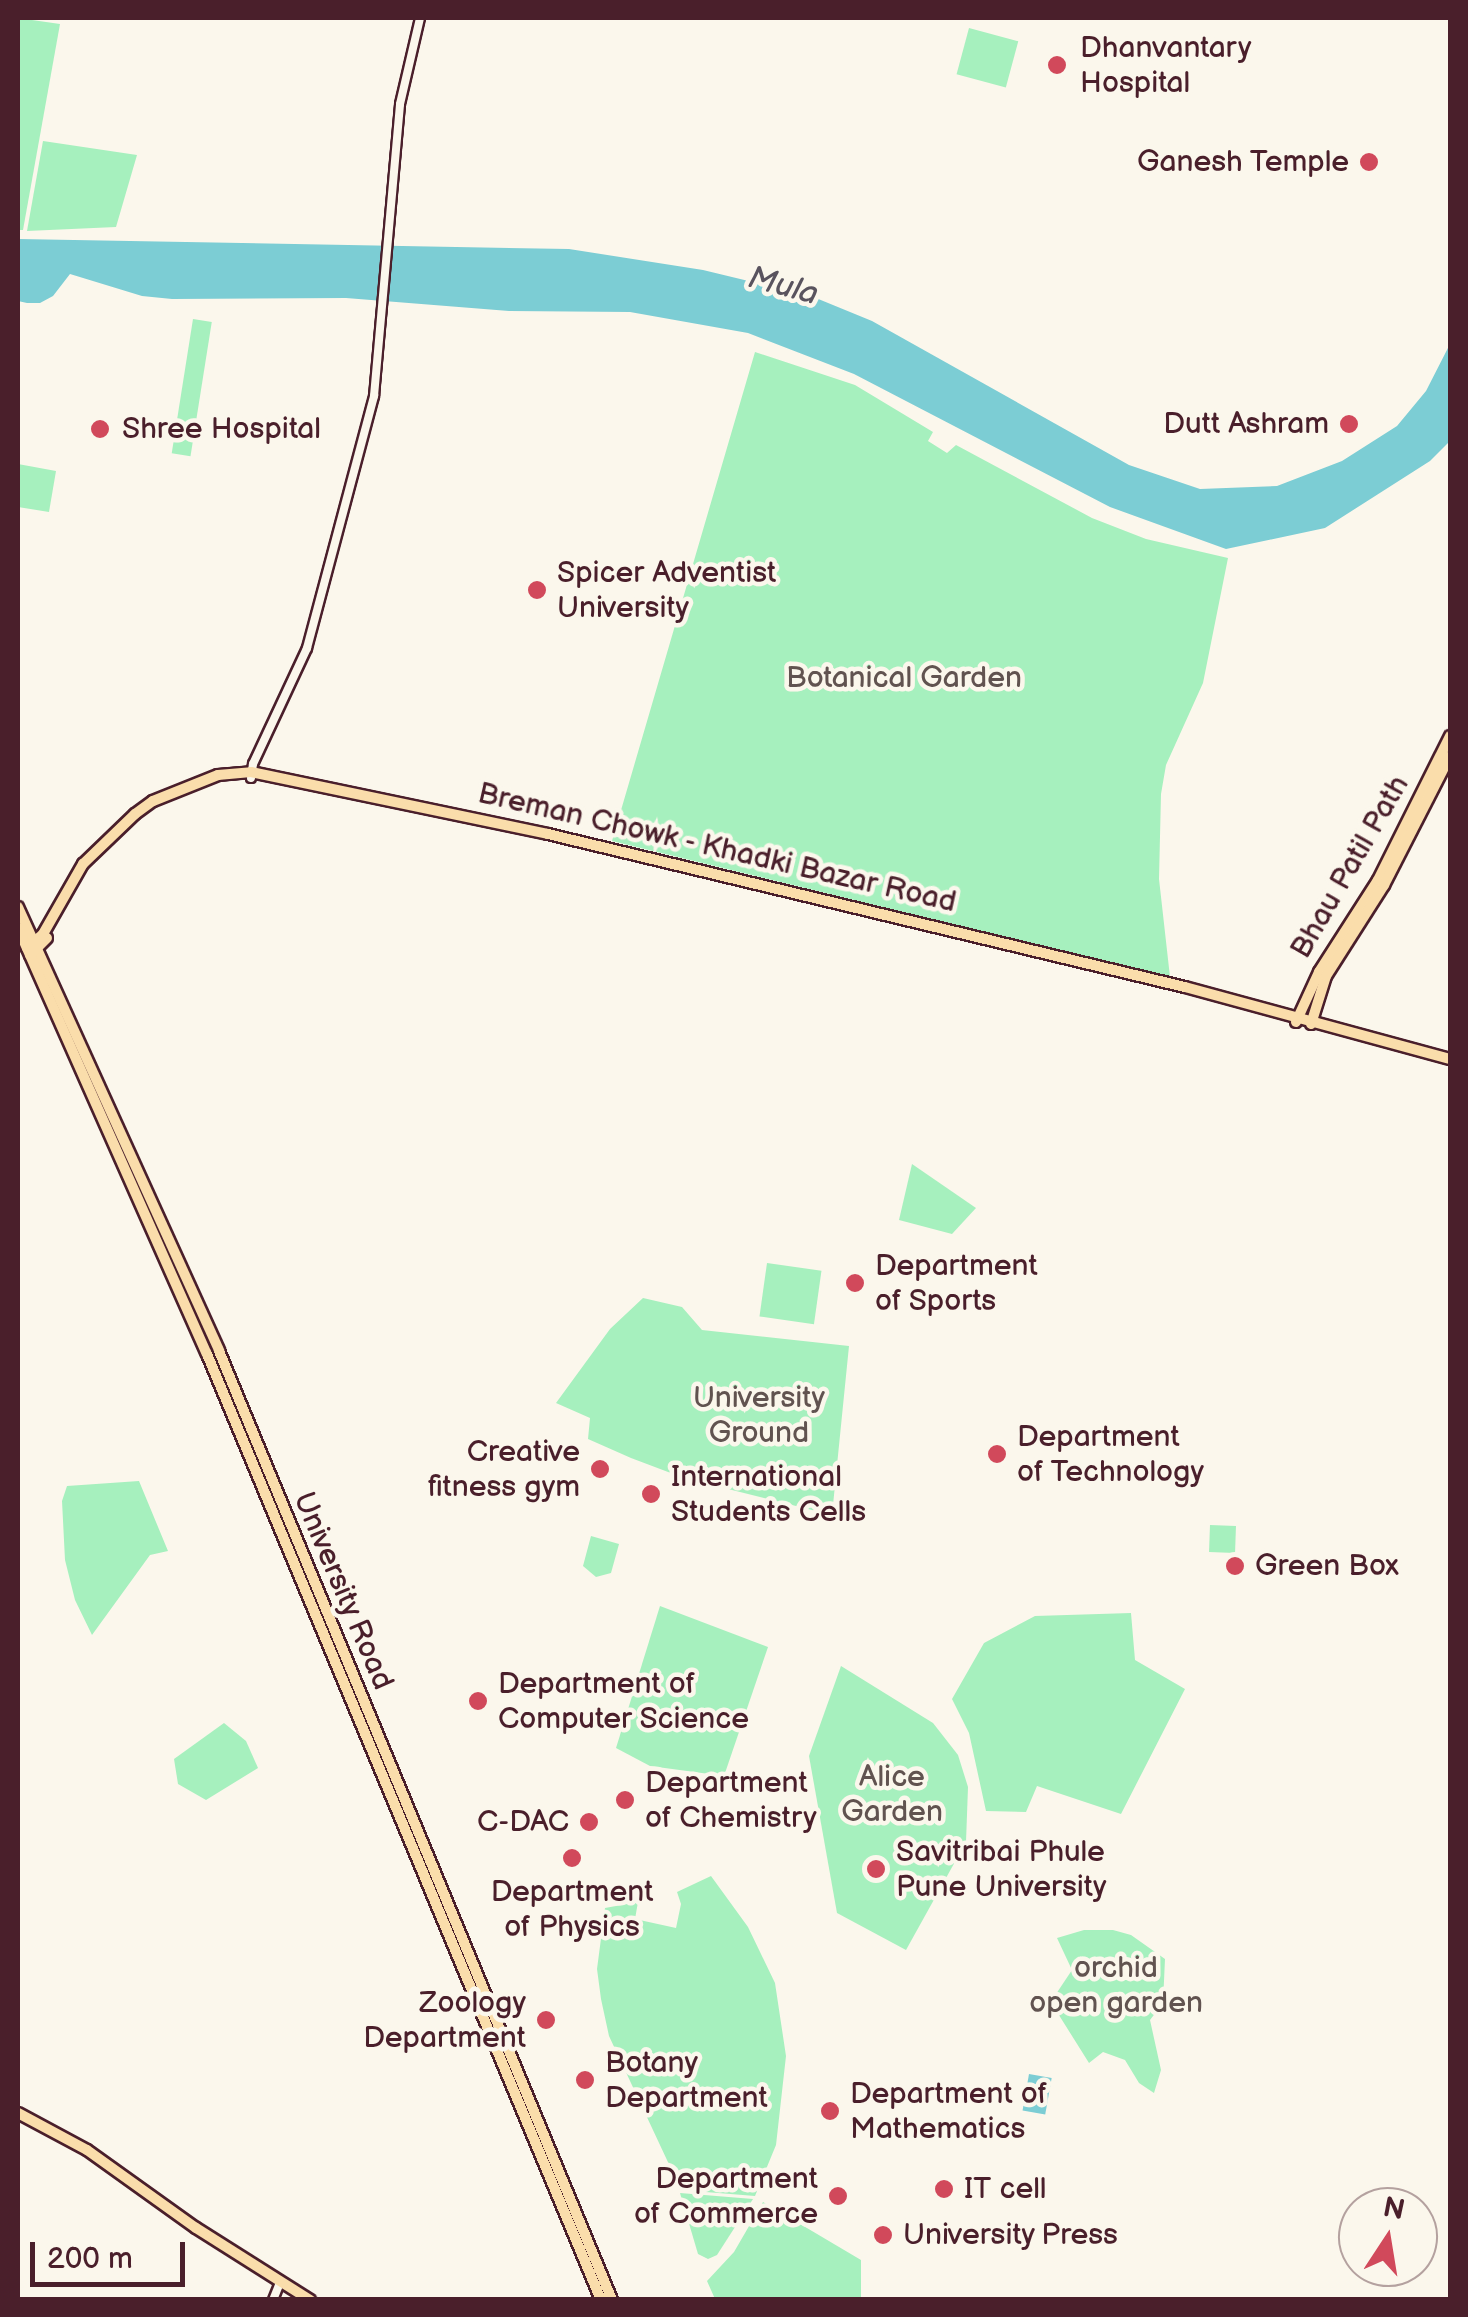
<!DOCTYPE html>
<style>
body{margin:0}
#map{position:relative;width:1468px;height:2317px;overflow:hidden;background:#fbf7ec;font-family:"Balsamiq Sans",sans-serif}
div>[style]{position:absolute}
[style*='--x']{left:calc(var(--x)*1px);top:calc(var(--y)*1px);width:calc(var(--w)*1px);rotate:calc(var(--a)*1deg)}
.green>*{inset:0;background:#a6f0be;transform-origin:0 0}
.water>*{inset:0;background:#7ccdd4;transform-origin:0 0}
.roads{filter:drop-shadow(2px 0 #4a1f2b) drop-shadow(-2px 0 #4a1f2b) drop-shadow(0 2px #4a1f2b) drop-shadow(0 -2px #4a1f2b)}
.minor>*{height:8px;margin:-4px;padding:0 4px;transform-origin:4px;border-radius:4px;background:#fbf7ec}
.major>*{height:10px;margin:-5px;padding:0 5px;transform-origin:5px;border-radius:5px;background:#faddab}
.dots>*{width:28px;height:28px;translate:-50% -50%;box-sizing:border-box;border:5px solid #fbf7ec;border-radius:50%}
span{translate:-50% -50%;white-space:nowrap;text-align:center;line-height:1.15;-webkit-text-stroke:9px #fbf7ec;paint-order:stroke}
.poi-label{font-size:30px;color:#4a1f2b}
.left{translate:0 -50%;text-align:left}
.right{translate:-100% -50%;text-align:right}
.park-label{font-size:30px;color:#615350}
.street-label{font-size:30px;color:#4a1f2b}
.water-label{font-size:32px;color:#59535e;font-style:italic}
.frame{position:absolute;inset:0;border:20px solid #4a1f2b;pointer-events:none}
.north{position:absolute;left:1338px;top:2187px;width:100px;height:100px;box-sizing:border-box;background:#fbf7ec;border:2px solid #b4a19f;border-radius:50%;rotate:12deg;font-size:28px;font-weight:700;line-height:40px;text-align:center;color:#4a1f2b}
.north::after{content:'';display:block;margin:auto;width:35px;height:45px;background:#d1495b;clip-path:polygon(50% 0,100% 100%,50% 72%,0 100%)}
.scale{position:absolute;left:30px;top:2242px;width:155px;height:45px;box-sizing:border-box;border:5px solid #4a1f2b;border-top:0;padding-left:12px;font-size:30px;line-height:35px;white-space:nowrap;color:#4a1f2b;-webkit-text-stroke:8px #fbf7ec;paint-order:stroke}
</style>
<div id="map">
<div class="green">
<div style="clip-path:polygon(18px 18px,60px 24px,23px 230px,18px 230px)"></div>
<div style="left:969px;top:28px;width:51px;height:48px;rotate:15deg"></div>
<div style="clip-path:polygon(43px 141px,137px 155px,116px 227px,27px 231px)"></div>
<div style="left:193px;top:319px;width:19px;height:136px;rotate:9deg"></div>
<div style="clip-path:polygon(755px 352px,855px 385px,933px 432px,928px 441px,947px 453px,956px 445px,1092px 518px,1146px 539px,1228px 558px,1203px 683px,1166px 765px,1161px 794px,1159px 879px,1170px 977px,612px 841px)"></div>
<div style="clip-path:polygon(18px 464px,56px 471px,49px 512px,18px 507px)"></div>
<div style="clip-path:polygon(912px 1164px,976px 1208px,952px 1234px,899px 1220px)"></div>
<div style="left:767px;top:1263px;width:55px;height:54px;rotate:8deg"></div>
<div style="clip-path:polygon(643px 1298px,682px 1307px,702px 1330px,849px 1346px,832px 1515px,684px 1478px,631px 1458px,588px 1439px,590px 1418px,556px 1403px,610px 1329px)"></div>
<div style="clip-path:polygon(139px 1481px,168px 1551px,150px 1555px,92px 1635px,75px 1600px,65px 1560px,62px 1501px,67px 1486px)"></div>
<div style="left:1210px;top:1525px;width:26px;height:27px;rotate:2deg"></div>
<div style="clip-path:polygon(591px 1536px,619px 1544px,611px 1573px,596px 1577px,583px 1566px)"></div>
<div style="clip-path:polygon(660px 1606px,768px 1647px,724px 1776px,650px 1766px,616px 1748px)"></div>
<div style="clip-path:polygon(1131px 1613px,1135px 1660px,1185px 1689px,1121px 1814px,1037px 1786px,1026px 1812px,986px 1811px,969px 1733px,952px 1699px,984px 1643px,1035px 1616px)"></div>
<div style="clip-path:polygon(841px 1666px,933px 1723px,958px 1755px,968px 1787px,966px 1842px,906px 1950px,837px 1913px,809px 1756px)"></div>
<div style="clip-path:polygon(224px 1723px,246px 1741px,258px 1768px,206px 1800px,178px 1784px,174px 1759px)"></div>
<div style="clip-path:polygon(711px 1876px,748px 1927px,775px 1983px,786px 2056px,776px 2145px,755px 2196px,681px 2190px,609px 2036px,601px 1999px,597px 1969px,605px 1908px,638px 1902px,635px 1919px,676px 1928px,681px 1904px,677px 1892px)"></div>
<div style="clip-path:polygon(1084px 1930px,1113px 1930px,1131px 1935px,1165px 1959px,1163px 2003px,1150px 2020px,1161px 2070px,1154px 2093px,1139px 2083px,1125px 2060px,1103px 2052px,1089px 2063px,1057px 2012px,1056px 1994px,1072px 1970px,1057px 1938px)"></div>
<div style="clip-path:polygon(680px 2193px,753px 2199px,717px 2255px,708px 2259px,698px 2254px)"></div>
<div style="clip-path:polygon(763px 2202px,861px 2260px,861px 2299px,715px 2299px,707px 2281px,734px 2252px)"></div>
</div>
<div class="water">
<div style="clip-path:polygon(18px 239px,569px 249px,703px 270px,811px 296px,872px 321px,1129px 465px,1200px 489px,1277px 486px,1342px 461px,1397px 426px,1426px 391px,1450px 344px,1450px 441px,1430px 461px,1325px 528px,1226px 549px,1110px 507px,854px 374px,748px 333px,630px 312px,509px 311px,346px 298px,172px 299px,142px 296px,70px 274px,53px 296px,40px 303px,27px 303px,18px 301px)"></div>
<div style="left:1029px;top:2074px;width:23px;height:37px;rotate:10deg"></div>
</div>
<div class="roads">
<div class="minor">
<div style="--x:251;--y:778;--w:14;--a:-82"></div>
<div style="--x:253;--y:764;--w:128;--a:-65"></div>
<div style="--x:307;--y:648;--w:261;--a:-75.1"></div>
<div style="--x:374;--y:396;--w:293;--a:-84.9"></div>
<div style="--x:400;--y:104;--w:88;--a:-76.9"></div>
<div style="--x:273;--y:2300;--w:18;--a:-68"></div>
</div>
<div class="major">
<div style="--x:18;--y:907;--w:487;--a:65.6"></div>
<div style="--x:219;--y:1351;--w:1027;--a:67.5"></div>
<div style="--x:18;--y:928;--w:466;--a:66.1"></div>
<div style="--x:207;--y:1354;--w:1025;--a:67.39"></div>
<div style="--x:27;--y:948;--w:21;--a:-41"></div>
<div style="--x:43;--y:934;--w:81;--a:-60.3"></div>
<div style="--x:83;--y:864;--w:72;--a:-43.9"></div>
<div style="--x:135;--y:814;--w:22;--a:-36"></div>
<div style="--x:153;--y:801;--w:70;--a:-21.8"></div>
<div style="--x:218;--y:775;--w:33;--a:-5"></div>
<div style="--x:251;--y:772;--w:303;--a:11.8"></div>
<div style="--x:548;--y:834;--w:655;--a:13.51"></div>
<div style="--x:1185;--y:987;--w:275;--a:15.2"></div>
<div style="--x:30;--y:955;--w:24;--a:-45"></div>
<div style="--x:1296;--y:1022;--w:55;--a:-65.3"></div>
<div style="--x:1319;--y:972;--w:109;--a:-57.3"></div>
<div style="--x:1378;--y:880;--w:161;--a:-63.4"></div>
<div style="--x:1311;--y:1024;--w:50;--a:-72.6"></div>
<div style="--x:1326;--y:976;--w:108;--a:-57.5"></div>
<div style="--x:1384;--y:885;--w:145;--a:-62.9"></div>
<div style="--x:18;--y:2113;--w:78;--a:28.2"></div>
<div style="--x:87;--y:2150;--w:134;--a:35.6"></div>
<div style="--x:196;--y:2228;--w:135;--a:32.3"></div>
</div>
</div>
<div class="dots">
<div style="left:1057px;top:65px;background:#d1495b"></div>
<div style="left:1369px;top:162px;background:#d1495b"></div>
<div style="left:1349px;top:424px;background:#d1495b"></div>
<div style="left:100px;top:429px;background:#d1495b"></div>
<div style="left:537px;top:590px;background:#d1495b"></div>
<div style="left:855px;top:1283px;background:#d1495b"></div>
<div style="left:997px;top:1454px;background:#d1495b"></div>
<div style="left:600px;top:1469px;background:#d1495b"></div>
<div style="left:651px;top:1494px;background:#d1495b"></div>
<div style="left:1235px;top:1566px;background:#d1495b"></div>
<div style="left:478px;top:1701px;background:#d1495b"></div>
<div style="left:625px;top:1800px;background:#d1495b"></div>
<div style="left:589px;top:1822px;background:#d1495b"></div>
<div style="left:572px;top:1858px;background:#d1495b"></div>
<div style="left:876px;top:1869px;background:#d1495b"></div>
<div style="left:546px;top:2020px;background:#d1495b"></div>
<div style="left:585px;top:2080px;background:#d1495b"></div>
<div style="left:830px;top:2111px;background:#d1495b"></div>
<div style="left:944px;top:2189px;background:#d1495b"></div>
<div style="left:838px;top:2196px;background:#d1495b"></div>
<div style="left:883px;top:2235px;background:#d1495b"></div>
</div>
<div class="poi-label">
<span class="left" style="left:1080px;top:65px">Dhanvantary<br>Hospital</span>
<span class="right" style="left:1349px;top:162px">Ganesh Temple</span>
<span class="right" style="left:1329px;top:424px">Dutt Ashram</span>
<span class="left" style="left:122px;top:429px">Shree Hospital</span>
<span class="left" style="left:557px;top:590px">Spicer Adventist<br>University</span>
<span class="left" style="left:875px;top:1283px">Department<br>of Sports</span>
<span class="left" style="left:1017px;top:1454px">Department<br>of Technology</span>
<span class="right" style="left:580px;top:1469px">Creative<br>fitness gym</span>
<span class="left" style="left:671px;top:1494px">International<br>Students Cells</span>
<span class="left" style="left:1255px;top:1566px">Green Box</span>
<span class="left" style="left:498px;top:1701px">Department of<br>Computer Science</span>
<span class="left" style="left:645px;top:1800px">Department<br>of Chemistry</span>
<span class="right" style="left:569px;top:1822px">C-DAC</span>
<span class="left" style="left:896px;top:1869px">Savitribai Phule<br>Pune University</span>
<span style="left:572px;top:1909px">Department<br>of Physics</span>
<span class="right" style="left:526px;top:2020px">Zoology<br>Department</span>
<span class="left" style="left:605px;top:2080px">Botany<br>Department</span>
<span class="left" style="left:850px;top:2111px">Department of<br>Mathematics</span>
<span class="right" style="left:818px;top:2196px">Department<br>of Commerce</span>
<span class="left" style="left:964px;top:2189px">IT cell</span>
<span class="left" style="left:903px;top:2235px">University Press</span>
</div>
<div class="park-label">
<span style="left:904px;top:678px">Botanical Garden</span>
<span style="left:759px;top:1415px">University<br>Ground</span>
<span style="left:892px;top:1794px">Alice<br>Garden</span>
<span style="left:1116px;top:1985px">orchid<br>open garden</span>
</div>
<div class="street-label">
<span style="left:717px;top:848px;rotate:13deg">Breman Chowk - Khadki Bazar Road</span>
<span style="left:1350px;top:867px;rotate:-60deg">Bhau Patil Path</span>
<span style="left:343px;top:1591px;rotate:67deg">University Road</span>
</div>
<div class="water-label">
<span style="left:783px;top:287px;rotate:15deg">Mula</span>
</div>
<div class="frame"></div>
<div class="north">N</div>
<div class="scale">200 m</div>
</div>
